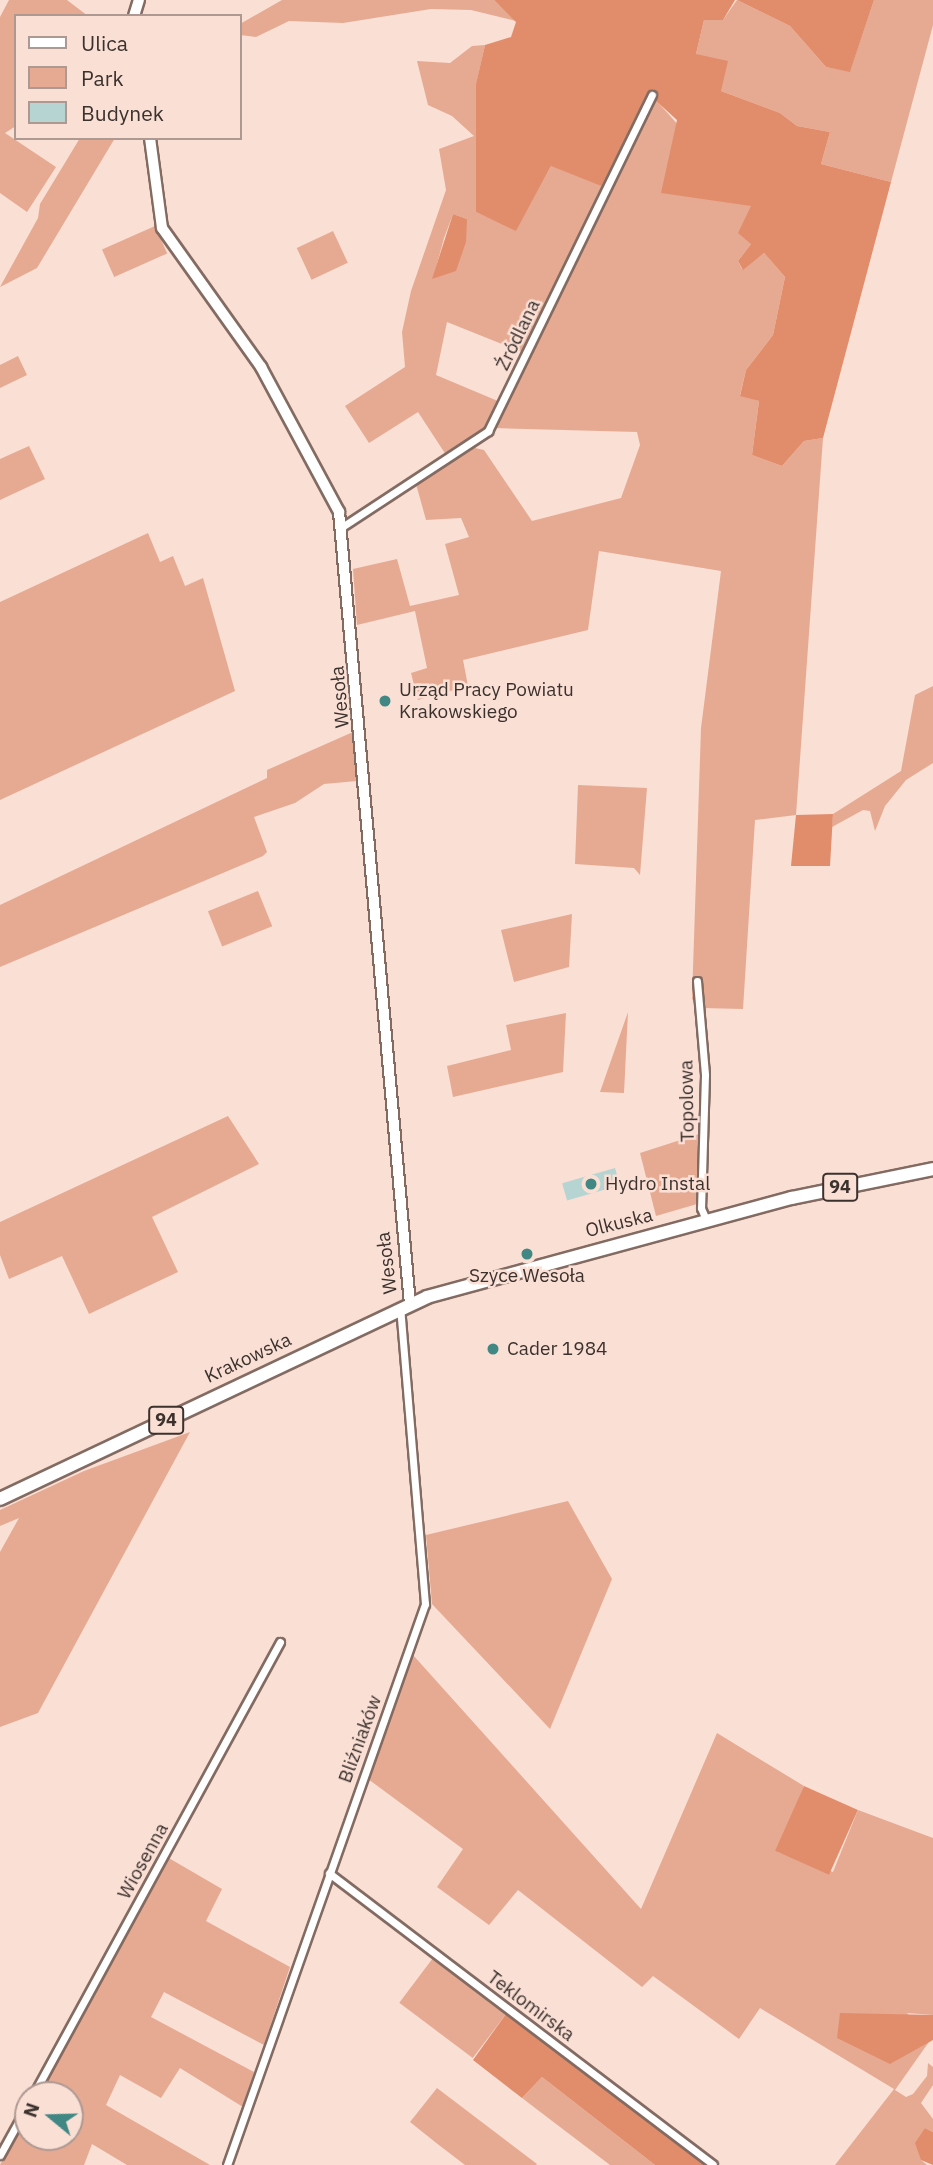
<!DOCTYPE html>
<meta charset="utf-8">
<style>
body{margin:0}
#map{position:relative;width:933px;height:2165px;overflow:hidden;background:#fadfd5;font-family:"IBM Plex Sans",sans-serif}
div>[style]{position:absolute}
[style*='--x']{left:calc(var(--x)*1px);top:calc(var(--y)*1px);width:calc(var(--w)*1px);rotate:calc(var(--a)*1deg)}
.green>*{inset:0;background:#e6aa92;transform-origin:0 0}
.forest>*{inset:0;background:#e18d6b;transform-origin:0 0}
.building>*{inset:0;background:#b6d5d2;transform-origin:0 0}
.roads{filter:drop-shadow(2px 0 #836b62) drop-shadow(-2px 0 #836b62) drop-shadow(0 2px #836b62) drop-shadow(0 -2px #836b62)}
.street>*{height:7px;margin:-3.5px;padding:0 3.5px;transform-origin:3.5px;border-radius:3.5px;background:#fff}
.secondary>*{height:10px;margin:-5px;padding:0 5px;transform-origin:5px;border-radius:5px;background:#fff}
.primary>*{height:12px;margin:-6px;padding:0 6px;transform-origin:6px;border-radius:6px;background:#fff}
.dots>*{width:19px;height:19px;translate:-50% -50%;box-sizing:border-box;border:4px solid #fadfd5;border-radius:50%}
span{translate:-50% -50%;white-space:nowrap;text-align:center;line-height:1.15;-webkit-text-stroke:5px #fadfd5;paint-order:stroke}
.shield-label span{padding:2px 5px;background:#fadfd5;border:2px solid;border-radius:5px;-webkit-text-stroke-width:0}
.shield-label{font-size:18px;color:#3b312d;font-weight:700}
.street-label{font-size:19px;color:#3b312d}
.poi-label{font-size:19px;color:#3b312d}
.left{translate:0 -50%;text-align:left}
.legend{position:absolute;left:14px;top:14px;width:228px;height:126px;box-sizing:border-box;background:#fadfd5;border:2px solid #ae9992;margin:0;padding:9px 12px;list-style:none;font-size:21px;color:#3b312d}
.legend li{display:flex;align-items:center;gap:14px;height:35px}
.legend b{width:35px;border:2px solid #ae9992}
.north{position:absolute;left:14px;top:2081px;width:70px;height:70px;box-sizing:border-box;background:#fadfd5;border:2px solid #ae9992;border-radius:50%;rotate:289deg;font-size:19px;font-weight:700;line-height:28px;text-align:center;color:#3b312d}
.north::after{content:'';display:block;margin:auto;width:24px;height:32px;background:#418884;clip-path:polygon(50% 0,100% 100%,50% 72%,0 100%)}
</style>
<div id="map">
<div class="green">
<div style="clip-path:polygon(9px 0,67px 0,88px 16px,16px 16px,16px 126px,5px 133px,56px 167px,27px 212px,0 193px,0 17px)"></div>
<div style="clip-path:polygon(282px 0,494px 0,516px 21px,471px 10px,431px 9px,343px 23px,289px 21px,256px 37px,240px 35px,240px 24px)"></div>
<div style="clip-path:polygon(737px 0,790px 26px,826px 67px,850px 71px,874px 0,933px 0,933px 25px,891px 182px,821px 164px,830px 132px,797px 126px,780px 113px,721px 91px,709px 61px,696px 54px,704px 20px,723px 20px)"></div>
<div style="clip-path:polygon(evenodd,485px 45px,476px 85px,476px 212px,516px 230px,551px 166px,654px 98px,751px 206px,751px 244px,738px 261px,742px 269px,764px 253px,785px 277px,773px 335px,746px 370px,740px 395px,759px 401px,752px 455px,782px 466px,804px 441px,823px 438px,796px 815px,755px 820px,743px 1009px,701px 1008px,692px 999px,701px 728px,721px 571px,599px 551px,588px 630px,463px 660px,468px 686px,418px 700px,411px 673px,427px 668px,415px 611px,357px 625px,353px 569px,397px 559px,410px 606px,459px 595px,445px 544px,469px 537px,461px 518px,426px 520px,416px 484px,450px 461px,418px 412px,369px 443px,345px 406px,405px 367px,402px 332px,411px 291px,446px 190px,439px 149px,474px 136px,452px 116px,428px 105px,417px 61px,450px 63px,472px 46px,485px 45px,453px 214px,467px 219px,433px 279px,444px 238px,453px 214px,485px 45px,447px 322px,529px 355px,505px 404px,436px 375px,447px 322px,485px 45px,494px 428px,637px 432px,640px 445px,621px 498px,532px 521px,484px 450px,475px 448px,494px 428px)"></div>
<div style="clip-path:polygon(80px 138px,115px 138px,37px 268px,0 287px,38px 218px,40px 204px)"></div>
<div style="left:155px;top:226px;width:30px;height:58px;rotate:66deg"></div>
<div style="left:333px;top:231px;width:35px;height:40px;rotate:65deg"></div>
<div style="clip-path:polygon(18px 356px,27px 375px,0 388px,0 365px)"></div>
<div style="clip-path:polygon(29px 446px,45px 479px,0 500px,0 459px)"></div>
<div style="clip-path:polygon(148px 533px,160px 562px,173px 556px,185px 586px,203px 578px,235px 691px,0 800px,0 602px)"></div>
<div style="clip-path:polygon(933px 686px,933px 763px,906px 780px,885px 806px,875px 831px,870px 811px,863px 810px,832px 827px,833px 814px,901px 771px,915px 695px)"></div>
<div style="clip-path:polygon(353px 732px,357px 781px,324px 784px,295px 803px,254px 817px,267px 852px,263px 856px,0 967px,0 905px,267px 778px,267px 770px)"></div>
<div style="clip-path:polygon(578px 785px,647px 788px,640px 875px,634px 868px,575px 864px)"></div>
<div style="left:258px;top:891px;width:38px;height:54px;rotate:68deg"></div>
<div style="clip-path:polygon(572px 914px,569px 967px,514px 982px,501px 930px)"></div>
<div style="clip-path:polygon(628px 1012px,624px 1093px,600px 1092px)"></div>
<div style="clip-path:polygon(566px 1013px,563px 1072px,453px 1097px,447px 1066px,511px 1050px,506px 1025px)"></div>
<div style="clip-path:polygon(228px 1116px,259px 1164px,152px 1217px,178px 1272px,89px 1314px,62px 1256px,9px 1279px,0 1255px,0 1222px)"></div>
<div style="clip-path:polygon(699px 1134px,697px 1204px,656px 1216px,640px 1153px)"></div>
<div style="clip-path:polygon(190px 1432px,38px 1713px,0 1727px,0 1552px,19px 1518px,0 1526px,0 1510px,84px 1471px)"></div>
<div style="clip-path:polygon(568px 1501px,612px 1579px,550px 1729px,432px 1604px,426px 1535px)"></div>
<div style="clip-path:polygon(413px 1655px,641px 1909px,717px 1733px,804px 1786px,778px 1852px,833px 1872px,858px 1810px,933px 1838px,933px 2015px,907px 2013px,931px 2039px,895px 2090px,906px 2097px,913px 2094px,927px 2076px,928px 2063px,933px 2067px,933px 2085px,921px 2103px,933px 2119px,933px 2132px,925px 2128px,921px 2160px,927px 2165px,835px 2165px,894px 2089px,760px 2008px,739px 2039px,653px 1976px,642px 1987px,518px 1890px,489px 1925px,437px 1887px,463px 1849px,368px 1779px)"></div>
<div style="clip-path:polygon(167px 1857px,222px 1889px,206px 1921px,290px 1967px,264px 2045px,164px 1992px,151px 2017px,254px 2072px,243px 2107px,180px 2068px,161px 2098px,120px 2075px,106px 2105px,210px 2165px,127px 2165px,92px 2144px,84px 2165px,0 2165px,28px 2107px,28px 2137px,70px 2137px,70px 2095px,35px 2095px)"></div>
<div style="left:433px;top:1958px;width:92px;height:56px;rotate:37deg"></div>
<div style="clip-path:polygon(542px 2077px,655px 2165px,610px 2165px,522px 2098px)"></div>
<div style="clip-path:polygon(437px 2088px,537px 2164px,536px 2165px,465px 2165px,435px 2142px,410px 2122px)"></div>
</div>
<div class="forest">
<div style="clip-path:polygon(494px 0,735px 0,723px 20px,704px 20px,696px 54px,728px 61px,721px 91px,780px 113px,797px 126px,830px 132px,821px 164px,891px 182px,823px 438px,804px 441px,782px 466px,752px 455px,759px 401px,740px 396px,746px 370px,773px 335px,785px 277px,764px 253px,743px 270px,738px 261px,751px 244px,738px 233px,751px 206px,661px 193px,677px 120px,654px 99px,609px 189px,551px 166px,516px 231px,476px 212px,476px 84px,485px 45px,511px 37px,516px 22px)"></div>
<div style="clip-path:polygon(737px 0,874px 0,850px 72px,826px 67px,790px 26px)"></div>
<div style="clip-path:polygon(453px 214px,467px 219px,466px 242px,456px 271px,432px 279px)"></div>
<div style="clip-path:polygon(833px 814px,830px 866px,791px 866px,796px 815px)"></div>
<div style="left:804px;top:1786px;width:59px;height:71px;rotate:24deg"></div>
<div style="clip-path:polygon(840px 2013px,933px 2015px,933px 2040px,890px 2064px,837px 2038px)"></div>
<div style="clip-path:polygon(506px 2014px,634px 2110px,706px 2165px,655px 2165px,542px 2077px,522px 2098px,473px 2060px)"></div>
<div style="clip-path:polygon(925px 2128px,933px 2132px,933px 2165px,921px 2160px,915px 2143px)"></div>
</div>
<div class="building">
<div style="left:615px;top:1168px;width:18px;height:55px;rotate:74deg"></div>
</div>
<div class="roads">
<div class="street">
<div style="--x:342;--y:527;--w:175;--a:-33.3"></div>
<div style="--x:488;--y:431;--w:374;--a:-64"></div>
<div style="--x:697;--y:981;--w:94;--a:85.1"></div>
<div style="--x:705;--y:1075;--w:133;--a:91.7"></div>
<div style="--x:701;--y:1208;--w:13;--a:67"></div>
<div style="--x:329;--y:1873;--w:482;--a:37.2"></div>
<div style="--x:33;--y:2095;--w:516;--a:-61.4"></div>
<div style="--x:0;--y:2155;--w:58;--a:-61.2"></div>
<div style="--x:227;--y:2165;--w:595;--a:-70.56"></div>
<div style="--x:425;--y:1604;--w:296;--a:-94.8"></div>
</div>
<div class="secondary">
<div style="--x:134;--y:16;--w:17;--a:-73"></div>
<div style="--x:150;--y:138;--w:91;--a:82.4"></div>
<div style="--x:162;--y:228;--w:171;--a:54.5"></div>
<div style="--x:261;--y:367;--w:165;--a:61.7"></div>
<div style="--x:339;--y:512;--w:795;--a:84.88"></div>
</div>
<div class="primary">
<div style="--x:0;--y:1499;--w:472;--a:-25.3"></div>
<div style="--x:427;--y:1297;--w:378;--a:-15.2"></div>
<div style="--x:792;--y:1198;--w:144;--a:-11.6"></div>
</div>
</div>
<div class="dots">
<div style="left:385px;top:701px;background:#418884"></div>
<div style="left:591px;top:1184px;background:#418884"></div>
<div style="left:527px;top:1254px;background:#418884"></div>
<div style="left:493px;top:1349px;background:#418884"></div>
</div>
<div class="shield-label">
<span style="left:840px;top:1187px">94</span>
<span style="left:166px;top:1420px">94</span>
</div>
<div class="street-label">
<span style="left:518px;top:335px;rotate:-64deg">Źródlana</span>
<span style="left:340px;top:697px;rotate:-95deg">Wesoła</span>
<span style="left:687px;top:1101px;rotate:-91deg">Topolowa</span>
<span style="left:619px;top:1223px;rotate:-14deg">Olkuska</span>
<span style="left:387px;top:1263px;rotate:-97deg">Wesoła</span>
<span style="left:248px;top:1358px;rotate:-25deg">Krakowska</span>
<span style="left:360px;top:1739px;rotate:-70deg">Bliźniaków</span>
<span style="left:143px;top:1861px;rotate:-61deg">Wiosenna</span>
<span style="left:531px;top:2006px;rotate:37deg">Teklomirska</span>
</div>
<div class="poi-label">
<span class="left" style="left:399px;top:701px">Urząd Pracy Powiatu<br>Krakowskiego</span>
<span class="left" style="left:605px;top:1184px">Hydro Instal</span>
<span style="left:527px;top:1276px">Szyce Wesoła</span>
<span class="left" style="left:507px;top:1349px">Cader 1984</span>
</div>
<ul class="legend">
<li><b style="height:9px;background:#fff"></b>Ulica</li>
<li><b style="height:19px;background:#e6aa92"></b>Park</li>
<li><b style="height:19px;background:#b6d5d2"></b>Budynek</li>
</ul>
<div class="north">N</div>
</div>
